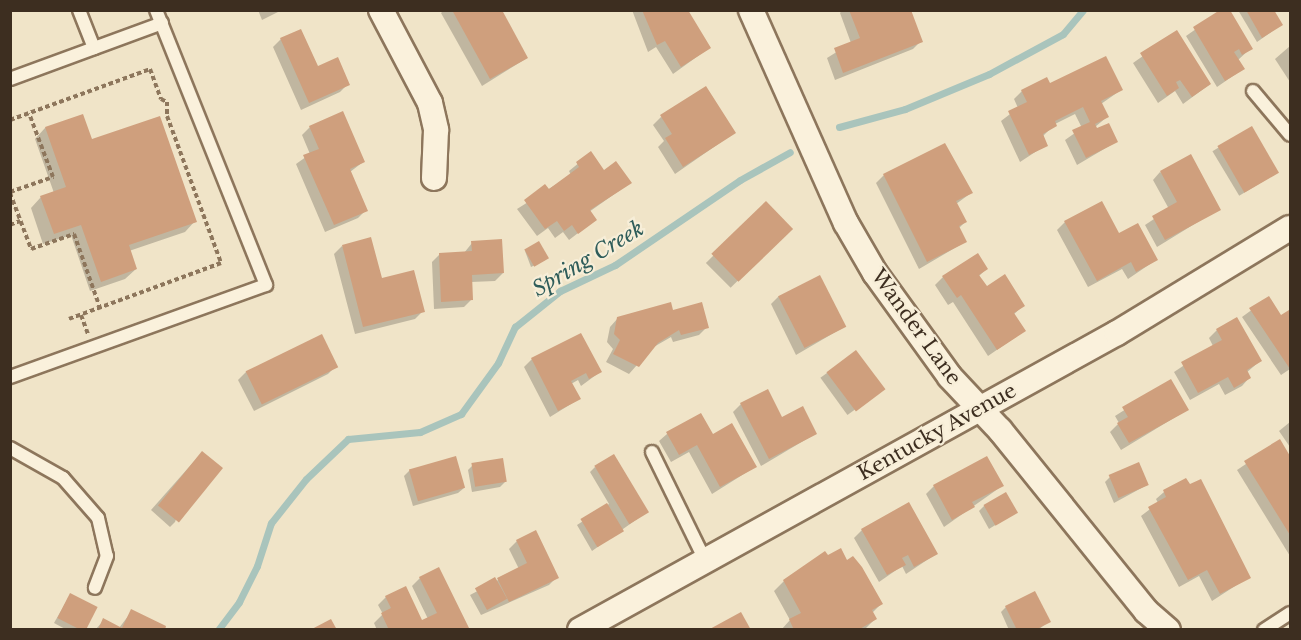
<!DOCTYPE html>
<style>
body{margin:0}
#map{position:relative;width:1301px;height:640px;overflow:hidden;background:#f0e4c8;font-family:"Libre Baskerville",serif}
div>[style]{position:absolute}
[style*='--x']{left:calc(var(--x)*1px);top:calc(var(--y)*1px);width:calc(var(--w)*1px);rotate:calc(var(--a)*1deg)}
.shadow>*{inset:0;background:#0003;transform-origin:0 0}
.stream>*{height:7px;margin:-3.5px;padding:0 3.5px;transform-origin:3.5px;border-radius:3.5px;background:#a9c4bc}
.building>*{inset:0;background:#cf9f7d;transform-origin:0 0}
.path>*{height:4px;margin-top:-2px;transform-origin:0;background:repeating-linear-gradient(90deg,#8d765c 0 4.5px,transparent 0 7.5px)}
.roads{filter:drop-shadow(2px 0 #8d765c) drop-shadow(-2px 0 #8d765c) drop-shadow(0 2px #8d765c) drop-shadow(0 -2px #8d765c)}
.lane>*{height:12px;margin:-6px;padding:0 6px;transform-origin:6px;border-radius:6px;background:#faf1dc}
.street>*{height:24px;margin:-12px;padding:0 12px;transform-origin:12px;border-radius:12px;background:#faf1dc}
span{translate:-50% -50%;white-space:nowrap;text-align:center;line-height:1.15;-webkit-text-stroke:4.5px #f7eed8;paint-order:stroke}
.street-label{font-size:20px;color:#3d2e20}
.water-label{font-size:21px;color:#2f5d5a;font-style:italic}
.frame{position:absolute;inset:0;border:12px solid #3d2e20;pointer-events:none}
</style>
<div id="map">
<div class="shadow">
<div style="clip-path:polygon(258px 10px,282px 10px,262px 20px)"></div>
<div style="clip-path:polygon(444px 10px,500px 10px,527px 58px,482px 86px,441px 13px)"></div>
<div style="clip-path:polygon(632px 10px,686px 10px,709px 48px,673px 74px,656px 47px,648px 52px)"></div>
<div style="clip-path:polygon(842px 10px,909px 10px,921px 41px,913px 49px,835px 80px,827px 58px,851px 43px,840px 13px)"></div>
<div style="clip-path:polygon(1223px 10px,1251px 48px,1238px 60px,1243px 69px,1217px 87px,1186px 36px)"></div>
<div style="clip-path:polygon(1238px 10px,1278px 10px,1274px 13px,1281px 25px,1257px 42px)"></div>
<div style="clip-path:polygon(1177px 32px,1210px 84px,1183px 104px,1175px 91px,1158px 103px,1133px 63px)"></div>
<div style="clip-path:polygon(281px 39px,317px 68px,348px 84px,340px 92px,301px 110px,273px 47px)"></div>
<div style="clip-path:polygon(1290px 46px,1290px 82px,1275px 59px)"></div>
<div style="clip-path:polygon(1049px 85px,1121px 90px,1101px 104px,1107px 117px,1095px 127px,1116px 142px,1077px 165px,1065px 140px,1082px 128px,1075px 114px,1055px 124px,1042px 137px,1046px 145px,1020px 162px,1001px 121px,1018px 108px,1014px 99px,1022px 91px)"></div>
<div style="clip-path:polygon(82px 116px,91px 141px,195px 221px,185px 232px,129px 251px,136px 269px,125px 279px,90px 291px,71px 235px,43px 244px,31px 208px,41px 197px,54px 193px,35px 139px,45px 128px)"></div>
<div style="clip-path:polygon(661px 117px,734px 133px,675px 174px,658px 147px,664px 141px,653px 125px)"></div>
<div style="clip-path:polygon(310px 127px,363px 162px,350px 172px,366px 210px,358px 218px,325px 232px,296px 164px,310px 154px,302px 135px)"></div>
<div style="left:1251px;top:128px;width:52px;height:45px;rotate:59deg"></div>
<div style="clip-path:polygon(591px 153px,604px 172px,630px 183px,589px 212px,595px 220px,569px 240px,563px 232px,555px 238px,548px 228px,537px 236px,517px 209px,571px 175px,569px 171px)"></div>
<div style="clip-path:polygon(1160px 172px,1219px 209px,1157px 247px,1145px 225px,1169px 209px,1153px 180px)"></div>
<div style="clip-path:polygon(884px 175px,971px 193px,956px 204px,965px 222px,958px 229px,965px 242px,919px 269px,876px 183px)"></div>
<div style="left:766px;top:203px;width:35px;height:85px;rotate:45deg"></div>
<div style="clip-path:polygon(1065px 222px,1119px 235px,1156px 260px,1128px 279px,1122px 269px,1088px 287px,1057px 230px)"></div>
<div style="clip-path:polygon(472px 243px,503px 273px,495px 281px,471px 282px,472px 299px,464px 307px,434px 309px,432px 262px,440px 254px,464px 253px)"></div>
<div style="clip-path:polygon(342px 246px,381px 280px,423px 311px,415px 319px,355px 334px,334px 254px)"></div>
<div style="clip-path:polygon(525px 251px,545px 260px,531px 267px)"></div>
<div style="clip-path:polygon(986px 269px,979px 276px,986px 288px,1023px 306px,1013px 315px,1024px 331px,988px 356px,953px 302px,948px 305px,935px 285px,943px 277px)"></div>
<div style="clip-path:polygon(779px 296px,844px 327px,796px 355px,771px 304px)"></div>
<div style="clip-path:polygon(1268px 298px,1280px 318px,1288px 312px,1290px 317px,1290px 369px,1281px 375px,1242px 317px)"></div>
<div style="clip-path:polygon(672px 312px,707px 327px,699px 335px,673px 342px,671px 337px,652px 348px,629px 374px,606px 362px,613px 349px,607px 342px,610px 327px,618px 318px)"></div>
<div style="clip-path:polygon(1217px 330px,1260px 361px,1246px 373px,1249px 378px,1242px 386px,1225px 395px,1219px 384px,1190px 400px,1174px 372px,1213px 346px,1209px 338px)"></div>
<div style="left:856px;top:352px;width:46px;height:44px;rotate:54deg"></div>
<div style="clip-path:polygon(532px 359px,600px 372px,581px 386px,578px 380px,571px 384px,579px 399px,550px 417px,524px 367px)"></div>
<div style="clip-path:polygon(336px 366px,328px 374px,254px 411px,238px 380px,246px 372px)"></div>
<div style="clip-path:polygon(1170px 381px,1187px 410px,1121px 450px,1110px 432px,1119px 423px,1115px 416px)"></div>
<div style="clip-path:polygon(741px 404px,782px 419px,815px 434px,761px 466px,733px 412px)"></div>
<div style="clip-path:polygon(1290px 422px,1290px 447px,1279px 431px)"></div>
<div style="clip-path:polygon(667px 434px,712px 436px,755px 467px,712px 494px,689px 452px,671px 462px,659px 441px)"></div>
<div style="clip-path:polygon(1280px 441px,1290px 459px,1290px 556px,1237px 470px)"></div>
<div style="clip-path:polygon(197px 458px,175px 522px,170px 527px,151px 510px)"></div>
<div style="clip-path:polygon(455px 458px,464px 488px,458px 493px,413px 506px,404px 476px,409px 471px)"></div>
<div style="clip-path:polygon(473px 465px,506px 481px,500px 487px,472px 492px,468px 470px)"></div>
<div style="clip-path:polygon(595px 467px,647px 512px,592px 551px,577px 525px,609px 504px,590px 472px)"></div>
<div style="clip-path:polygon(1110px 477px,1147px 485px,1114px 503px,1105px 482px)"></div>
<div style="clip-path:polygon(1186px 480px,1249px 577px,1212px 601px,1199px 576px,1179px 587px,1141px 516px,1158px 503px,1156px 499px,1164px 492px)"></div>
<div style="clip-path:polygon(934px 486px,1002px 486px,944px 527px,926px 494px)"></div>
<div style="clip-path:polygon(984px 506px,1016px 512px,989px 529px,979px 511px)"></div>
<div style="clip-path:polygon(862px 530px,936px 554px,906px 574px,902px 566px,879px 582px,854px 538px)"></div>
<div style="clip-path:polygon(517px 541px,557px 577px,549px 585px,481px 615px,470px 595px,519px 569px,509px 549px)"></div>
<div style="clip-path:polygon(847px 562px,881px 604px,872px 613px,875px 619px,864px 630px,781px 630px,790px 620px,774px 591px,784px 581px)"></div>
<div style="clip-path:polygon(420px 578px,468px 630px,377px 630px,374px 623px,383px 614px,378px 605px,386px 597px,421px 622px,428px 619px,412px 586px)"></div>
<div style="clip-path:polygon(70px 595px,96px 608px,85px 630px,67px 630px,54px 623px)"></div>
<div style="clip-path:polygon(1006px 607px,1049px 621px,1038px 630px,1009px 630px,1001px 612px)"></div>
<div style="clip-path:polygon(132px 611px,163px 630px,95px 630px,104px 620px,119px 628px)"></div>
</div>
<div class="stream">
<div style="--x:839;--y:127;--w:68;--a:-15.3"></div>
<div style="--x:905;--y:109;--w:91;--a:-22.6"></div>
<div style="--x:989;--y:74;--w:84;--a:-28.4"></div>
<div style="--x:1063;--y:34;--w:31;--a:-50"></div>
<div style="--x:218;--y:630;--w:35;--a:-53"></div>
<div style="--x:239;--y:602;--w:40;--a:-63.4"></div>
<div style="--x:257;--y:566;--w:45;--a:-72"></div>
<div style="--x:271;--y:523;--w:56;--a:-51.5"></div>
<div style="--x:306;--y:479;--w:58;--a:-43.6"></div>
<div style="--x:348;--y:439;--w:72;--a:-5.6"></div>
<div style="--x:420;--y:432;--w:45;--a:-23.7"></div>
<div style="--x:461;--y:414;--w:63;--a:-54"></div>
<div style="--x:498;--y:363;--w:40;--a:-65"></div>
<div style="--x:515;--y:327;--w:58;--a:-38.7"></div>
<div style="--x:560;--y:291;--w:61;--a:-25.3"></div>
<div style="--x:615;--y:265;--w:151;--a:-34.2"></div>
<div style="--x:740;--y:180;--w:57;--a:-29.2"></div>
</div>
<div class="building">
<div style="clip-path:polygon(452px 10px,502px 10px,528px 58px,490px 79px)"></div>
<div style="clip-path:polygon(642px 10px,688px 10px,711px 48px,681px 67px,665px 41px,657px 45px)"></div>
<div style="clip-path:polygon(849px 10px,911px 10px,923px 42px,843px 73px,834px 48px,860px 38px)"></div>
<div style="clip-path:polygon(1220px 10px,1230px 10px,1253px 49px,1242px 55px,1239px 49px,1234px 52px,1245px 69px,1225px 81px,1193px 27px)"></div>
<div style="clip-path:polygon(1246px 10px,1274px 10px,1283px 25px,1262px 38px)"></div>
<div style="clip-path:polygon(301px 29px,318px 66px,338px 57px,350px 85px,309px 103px,280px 38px)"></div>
<div style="clip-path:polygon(1177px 30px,1211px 84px,1192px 97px,1180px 80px,1176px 82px,1179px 88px,1167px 96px,1140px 53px)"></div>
<div style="clip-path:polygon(1106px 56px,1123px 90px,1101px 101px,1109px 117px,1095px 124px,1097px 128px,1109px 123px,1118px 142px,1086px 158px,1072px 130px,1090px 122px,1083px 107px,1055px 121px,1057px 126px,1043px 134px,1048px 146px,1029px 155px,1008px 111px,1027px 102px,1021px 90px,1047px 77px,1050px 83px)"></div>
<div style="clip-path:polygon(706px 86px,736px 133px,683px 167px,665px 138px,672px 134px,660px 115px)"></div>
<div style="clip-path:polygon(343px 111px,365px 162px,350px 169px,368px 211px,334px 225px,303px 155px,319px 149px,309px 126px)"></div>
<div style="clip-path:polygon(83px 114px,92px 139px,160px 116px,197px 222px,129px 245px,137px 269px,101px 282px,81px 225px,54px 234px,40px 196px,66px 187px,45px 127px)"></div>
<div style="left:1252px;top:126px;width:54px;height:40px;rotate:60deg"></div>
<div style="clip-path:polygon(945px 143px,973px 193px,956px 201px,967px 222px,959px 226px,967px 242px,927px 262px,883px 174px)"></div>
<div style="clip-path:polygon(591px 151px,604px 170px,616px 161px,632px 183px,590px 210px,597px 220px,578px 234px,572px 225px,564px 231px,557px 221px,545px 229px,524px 200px,545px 184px,549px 189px,579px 167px,576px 162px)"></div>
<div style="clip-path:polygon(1191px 154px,1221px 210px,1165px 240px,1152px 216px,1177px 202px,1160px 171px)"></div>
<div style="left:766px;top:201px;width:39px;height:76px;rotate:46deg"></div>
<div style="clip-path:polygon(1102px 201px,1119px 233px,1138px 223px,1158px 260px,1136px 272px,1131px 262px,1097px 281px,1064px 221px)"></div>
<div style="clip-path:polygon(371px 237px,382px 278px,414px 270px,425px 312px,363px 327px,342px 245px)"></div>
<div style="clip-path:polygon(502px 239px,504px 273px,472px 275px,473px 300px,441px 302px,439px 253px,472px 251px,471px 241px)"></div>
<div style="left:539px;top:241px;width:20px;height:17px;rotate:60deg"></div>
<div style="clip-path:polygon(978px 253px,988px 269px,979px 275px,987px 286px,1005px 274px,1025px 306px,1014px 313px,1026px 331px,997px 350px,961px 295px,957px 298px,942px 276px)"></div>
<div style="left:820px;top:275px;width:58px;height:47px;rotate:63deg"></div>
<div style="clip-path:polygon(1269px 296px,1281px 315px,1289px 310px,1290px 314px,1290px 369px,1249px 308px)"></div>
<div style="clip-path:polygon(671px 302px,673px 310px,702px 302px,709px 328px,681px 335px,679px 330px,658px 343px,639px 367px,613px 354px,620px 340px,614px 334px,617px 317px)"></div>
<div style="clip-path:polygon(1237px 317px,1262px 361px,1247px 370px,1251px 378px,1234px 388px,1228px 377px,1198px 393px,1181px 362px,1222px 340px,1216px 329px)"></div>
<div style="clip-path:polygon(581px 333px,602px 372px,589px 379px,586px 373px,571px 381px,581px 399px,558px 411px,531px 358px)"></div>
<div style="left:322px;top:334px;width:37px;height:85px;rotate:64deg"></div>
<div style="left:856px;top:350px;width:49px;height:37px;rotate:53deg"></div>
<div style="clip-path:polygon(1171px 379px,1189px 410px,1129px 443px,1117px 423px,1128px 417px,1122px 407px)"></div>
<div style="clip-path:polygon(768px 389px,782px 417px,803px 406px,817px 434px,769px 459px,740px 403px)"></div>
<div style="clip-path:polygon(701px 413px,713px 434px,732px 423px,757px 467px,720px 487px,697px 445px,679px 455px,666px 432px)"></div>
<div style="clip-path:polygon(1280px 439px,1290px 456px,1290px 535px,1244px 461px)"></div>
<div style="left:202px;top:451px;width:27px;height:70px;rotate:39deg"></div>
<div style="left:614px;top:454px;width:68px;height:23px;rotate:59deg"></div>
<div style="left:456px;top:456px;width:33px;height:49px;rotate:74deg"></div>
<div style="clip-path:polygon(987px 456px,1004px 486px,972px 502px,975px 507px,952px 520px,933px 485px)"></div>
<div style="left:503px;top:458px;width:24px;height:32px;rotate:81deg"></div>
<div style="left:1139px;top:462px;width:25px;height:33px;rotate:67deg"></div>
<div style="clip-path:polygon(1186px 478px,1190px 484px,1201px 479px,1251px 578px,1220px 594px,1207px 570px,1188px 580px,1148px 507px,1166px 497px,1163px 490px)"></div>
<div style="left:1006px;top:492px;width:24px;height:26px;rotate:60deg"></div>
<div style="clip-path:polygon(909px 502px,938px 554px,914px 567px,908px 555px,902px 558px,906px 565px,887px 575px,861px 529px)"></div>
<div style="left:607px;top:503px;width:33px;height:31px;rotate:59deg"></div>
<div style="clip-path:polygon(536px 530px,559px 578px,509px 602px,497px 578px,527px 563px,516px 540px)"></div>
<div style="clip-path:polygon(841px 548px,847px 560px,853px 556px,862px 567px,883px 604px,872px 610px,877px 619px,858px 630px,794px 630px,789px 619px,801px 613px,783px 580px,825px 551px,828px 555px)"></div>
<div style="clip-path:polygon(439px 567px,470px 630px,389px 630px,381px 613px,391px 608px,385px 596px,406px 586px,422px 620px,437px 613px,419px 577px)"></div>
<div style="left:495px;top:577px;width:25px;height:23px;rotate:61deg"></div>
<div style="clip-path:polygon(1035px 591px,1051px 622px,1035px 630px,1017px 630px,1005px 606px)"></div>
<div style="left:70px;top:593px;width:31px;height:28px;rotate:27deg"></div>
<div style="clip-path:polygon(131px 609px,166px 626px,165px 630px,98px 630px,103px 618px,122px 628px)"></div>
<div style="clip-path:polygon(741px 612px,751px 630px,708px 630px)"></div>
<div style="clip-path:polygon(331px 619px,337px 630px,310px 630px)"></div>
</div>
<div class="path">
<div style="--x:10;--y:120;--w:149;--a:-20"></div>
<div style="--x:150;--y:69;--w:32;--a:70"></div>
<div style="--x:161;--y:99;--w:7;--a:27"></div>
<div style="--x:167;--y:102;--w:14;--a:90"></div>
<div style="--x:167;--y:116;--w:157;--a:69.8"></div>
<div style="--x:221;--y:263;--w:162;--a:159.8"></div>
<div style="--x:10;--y:192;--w:46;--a:-19.2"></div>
<div style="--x:53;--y:177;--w:68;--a:-110.6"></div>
<div style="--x:10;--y:193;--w:60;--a:69.4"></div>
<div style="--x:31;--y:249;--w:46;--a:-19.2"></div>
<div style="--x:74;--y:234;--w:78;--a:70.6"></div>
<div style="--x:10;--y:225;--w:11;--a:-22"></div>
<div style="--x:81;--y:315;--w:20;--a:70"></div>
</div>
<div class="roads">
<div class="lane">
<div style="--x:79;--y:10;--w:41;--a:68.5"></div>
<div style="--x:10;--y:79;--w:162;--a:-20.2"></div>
<div style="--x:1253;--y:91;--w:57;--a:49.9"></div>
<div style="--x:10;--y:377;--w:272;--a:-19.8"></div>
<div style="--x:266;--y:285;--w:296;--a:-111.8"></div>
<div style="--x:10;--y:448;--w:61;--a:29.5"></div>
<div style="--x:63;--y:478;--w:53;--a:48.8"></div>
<div style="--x:98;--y:518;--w:39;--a:77"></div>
<div style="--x:107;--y:556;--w:34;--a:111"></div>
<div style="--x:652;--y:452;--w:120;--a:63.9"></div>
<div style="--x:1264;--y:630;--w:31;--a:-33"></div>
</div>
<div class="street">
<div style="--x:381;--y:10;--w:105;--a:62.2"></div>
<div style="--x:430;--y:103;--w:28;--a:77"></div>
<div style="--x:436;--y:130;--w:48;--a:92.4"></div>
<div style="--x:751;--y:10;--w:233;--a:66"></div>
<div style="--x:846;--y:223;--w:58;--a:59.9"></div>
<div style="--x:875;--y:273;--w:128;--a:54.2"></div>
<div style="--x:950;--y:377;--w:73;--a:46.7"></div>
<div style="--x:1000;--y:430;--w:233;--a:51.1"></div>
<div style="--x:1146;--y:611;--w:29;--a:41"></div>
<div style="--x:580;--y:630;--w:614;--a:-28.95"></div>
<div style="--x:1117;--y:333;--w:202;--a:-31.3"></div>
</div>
</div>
<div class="street-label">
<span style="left:916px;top:327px;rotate:54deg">Wander Lane</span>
<span style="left:937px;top:432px;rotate:-29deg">Kentucky Avenue</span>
</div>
<div class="water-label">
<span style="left:588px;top:259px;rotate:-31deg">Spring Creek</span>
</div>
<div class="frame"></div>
</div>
